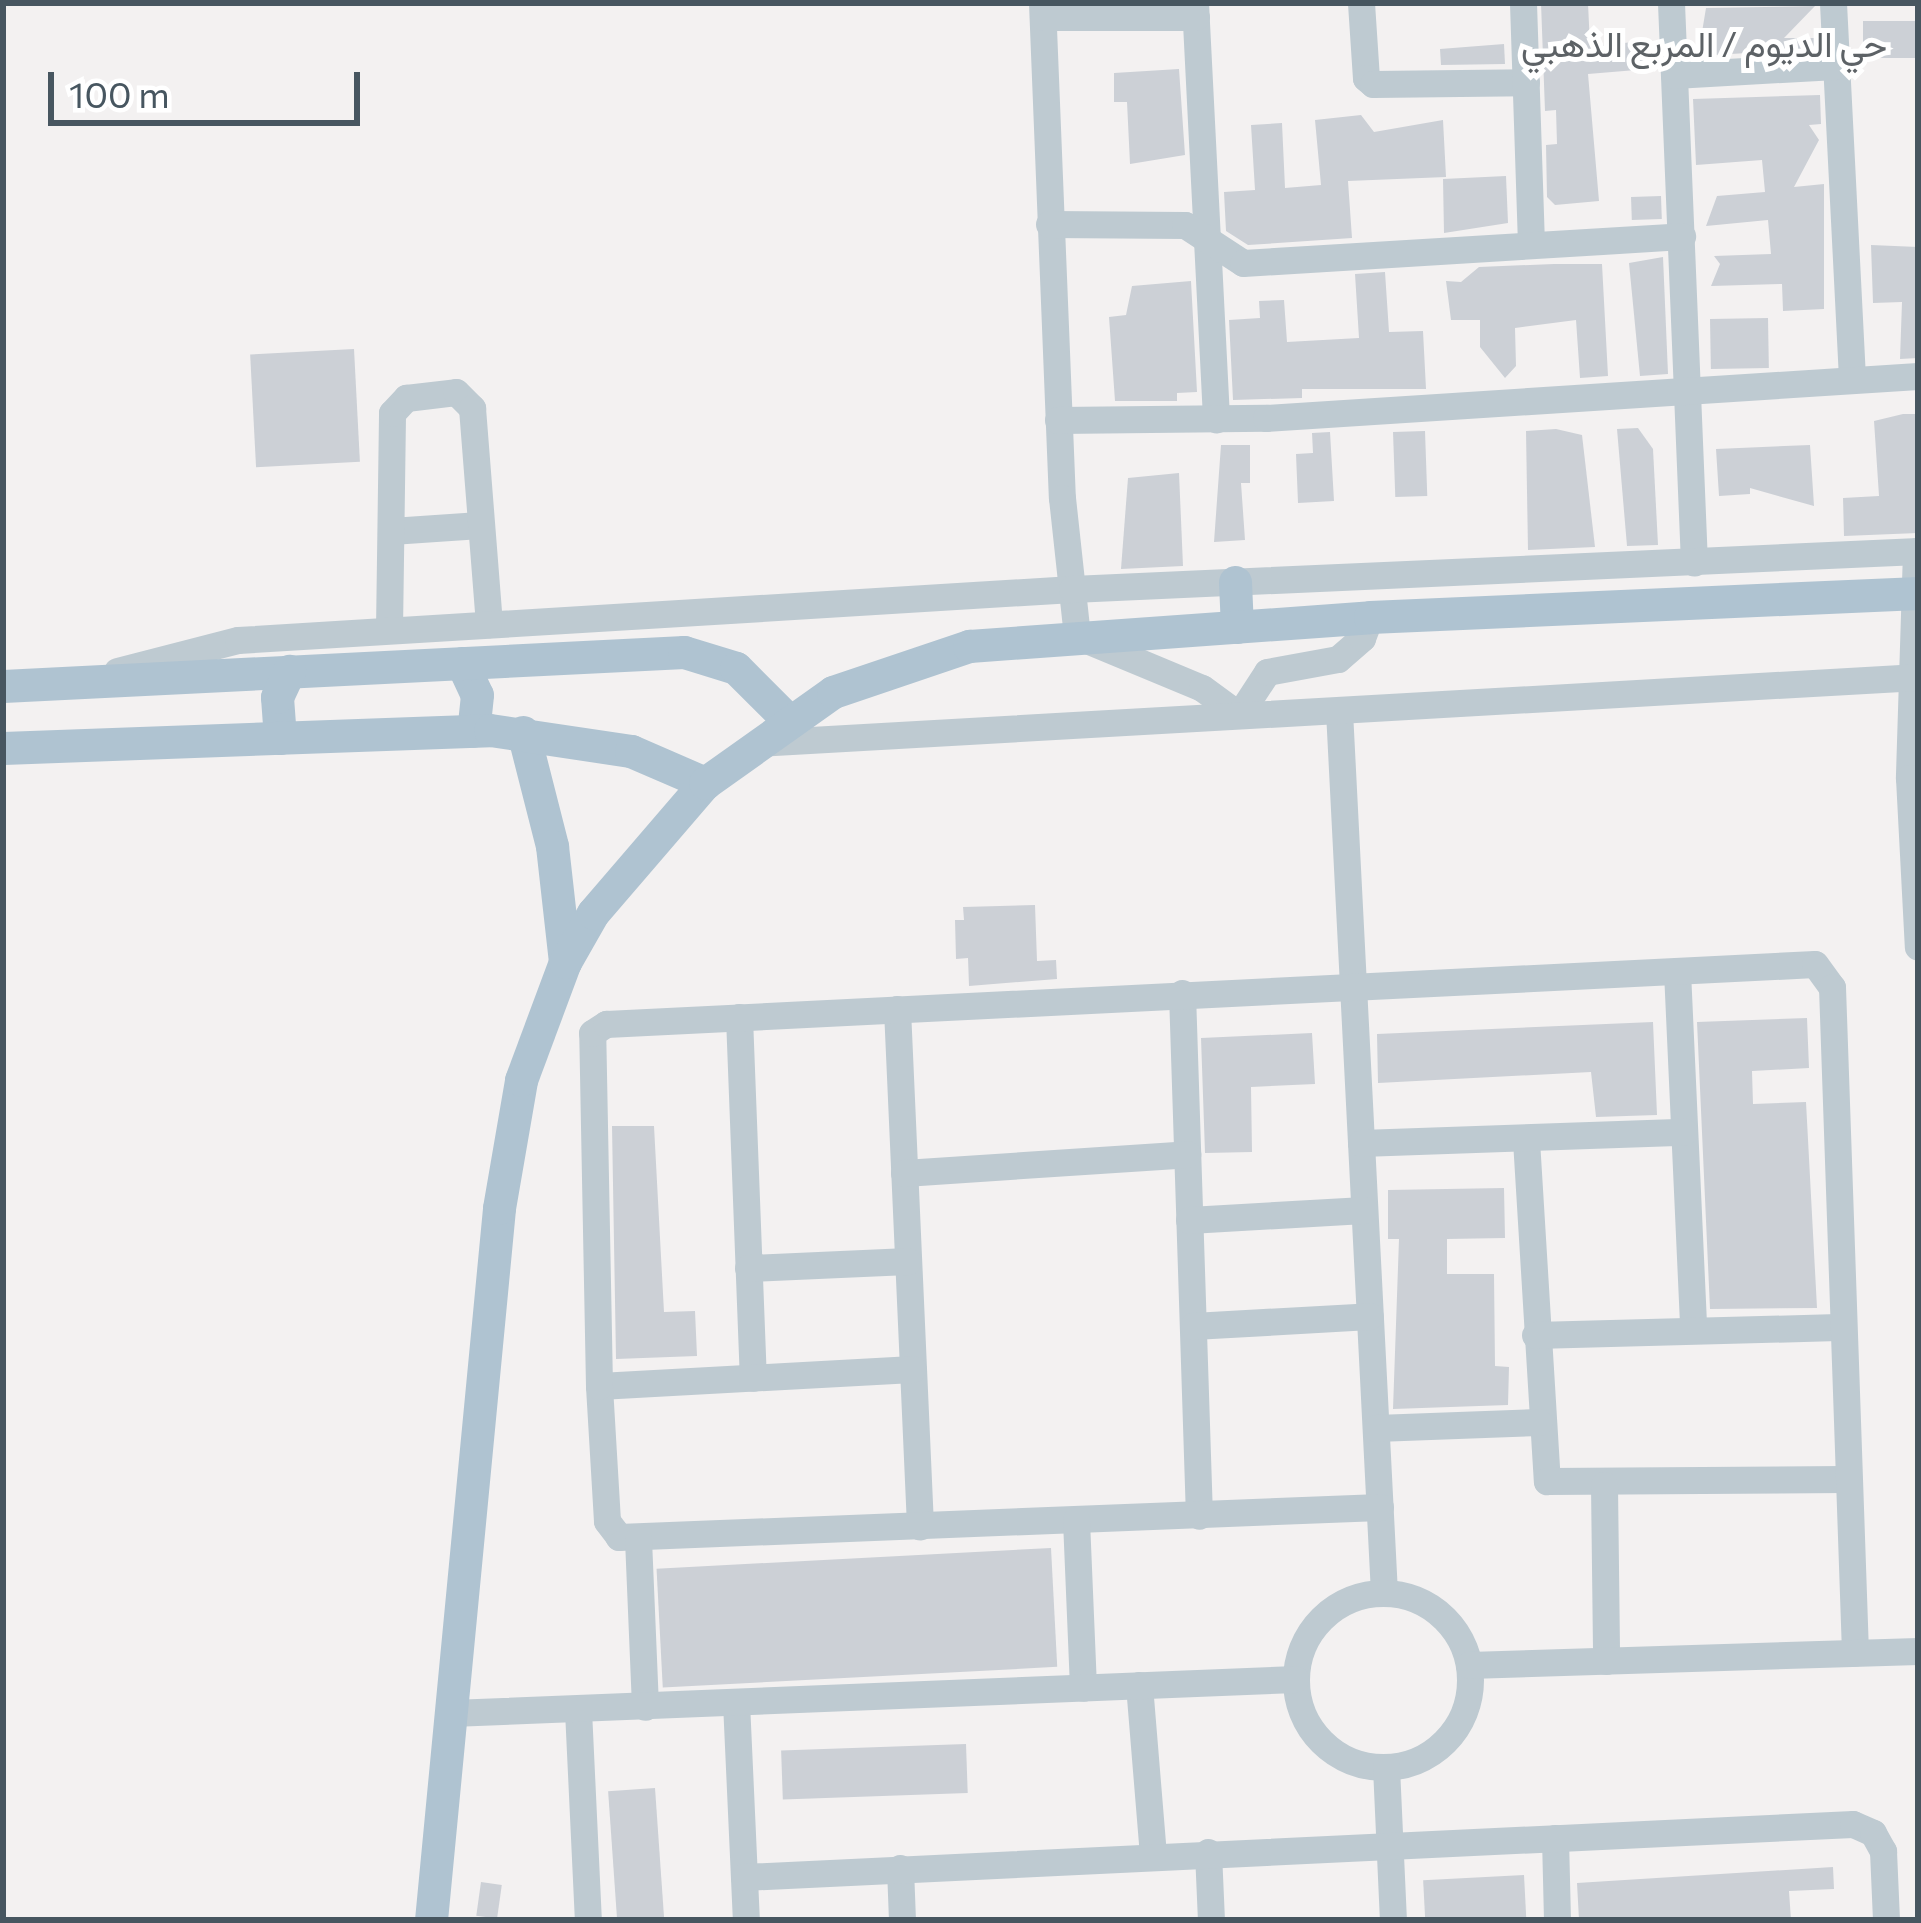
<!DOCTYPE html>
<meta charset="utf-8">
<style>
body{margin:0}
#map{position:relative;width:1921px;height:1923px;overflow:hidden;background:#f3f1f1;font-family:Commissioner,Vazirmatn,sans-serif}
div>[style]{position:absolute}
[style*='--x']{left:calc(var(--x)*1px);top:calc(var(--y)*1px);width:calc(var(--w)*1px);rotate:calc(var(--a)*1deg)}
.building>*{inset:0;background:#ccd0d6;transform-origin:0 0}
.minor>*{height:27px;margin:-13.5px;padding:0 13.5px;transform-origin:13.5px;border-radius:13.5px;background:#becad1}
.minor>.ring{margin:-13.5px;padding:0;box-sizing:content-box;background:none;border:27px solid #becad1;border-radius:50%}
.major>*{height:33px;margin:-16.5px;padding:0 16.5px;transform-origin:16.5px;border-radius:16.5px;background:#afc3d1}
span{translate:-50% -50%;white-space:nowrap;text-align:center;line-height:1.15;-webkit-text-stroke:10px #fff;paint-order:stroke}
.neighbourhood-label{font-size:36px;color:#5d6266}
.frame{position:absolute;inset:0;border:6px solid #475660;pointer-events:none}
.scale{position:absolute;left:48px;top:72px;width:312px;height:54px;box-sizing:border-box;border:6px solid #475660;border-top:0;padding-left:15px;font-size:36px;line-height:42px;white-space:nowrap;color:#475660;-webkit-text-stroke:9px #fff;paint-order:stroke}
</style>
<div id="map">
<div class="building">
<div style="clip-path:polygon(1541px 3px,1588px 3px,1590px 46px,1646px 41px,1648px 69px,1588px 74px,1599px 201px,1555px 205px,1547px 197px,1546px 145px,1557px 144px,1556px 110px,1545px 111px)"></div>
<div style="clip-path:polygon(1815px 6px,1784px 38px,1814px 38px,1814px 49px,1698px 56px,1706px 8px)"></div>
<div style="left:1863px;top:21px;width:52px;height:37px"></div>
<div style="clip-path:polygon(1504px 44px,1505px 64px,1441px 65px,1440px 49px)"></div>
<div style="clip-path:polygon(1179px 69px,1185px 155px,1130px 164px,1127px 102px,1114px 102px,1114px 73px)"></div>
<div style="clip-path:polygon(1820px 95px,1821px 124px,1809px 125px,1819px 140px,1794px 187px,1824px 184px,1824px 309px,1783px 311px,1782px 284px,1711px 286px,1720px 264px,1714px 256px,1771px 254px,1768px 220px,1706px 226px,1717px 196px,1765px 192px,1762px 160px,1696px 165px,1693px 99px)"></div>
<div style="clip-path:polygon(1361px 115px,1374px 132px,1443px 120px,1446px 177px,1348px 181px,1352px 238px,1248px 245px,1226px 231px,1224px 192px,1255px 190px,1251px 125px,1282px 123px,1285px 188px,1321px 185px,1315px 120px)"></div>
<div style="clip-path:polygon(1506px 176px,1508px 223px,1444px 233px,1443px 179px)"></div>
<div style="left:1661px;top:196px;width:23px;height:30px;rotate:88deg"></div>
<div style="clip-path:polygon(1871px 245px,1918px 247px,1918px 358px,1900px 359px,1902px 302px,1873px 303px)"></div>
<div style="clip-path:polygon(1663px 257px,1668px 374px,1640px 376px,1629px 263px)"></div>
<div style="clip-path:polygon(1554px 264px,1602px 264px,1608px 376px,1580px 378px,1576px 320px,1515px 328px,1516px 366px,1505px 378px,1480px 347px,1480px 320px,1451px 320px,1446px 281px,1461px 282px,1479px 267px)"></div>
<div style="clip-path:polygon(1385px 272px,1389px 332px,1423px 331px,1426px 389px,1302px 389px,1302px 398px,1233px 400px,1229px 320px,1260px 318px,1259px 301px,1284px 300px,1287px 342px,1359px 338px,1355px 274px)"></div>
<div style="clip-path:polygon(1191px 281px,1197px 392px,1177px 393px,1177px 401px,1115px 401px,1109px 317px,1126px 315px,1132px 286px)"></div>
<div style="left:1768px;top:318px;width:50px;height:58px;rotate:89deg"></div>
<div style="left:354px;top:349px;width:113px;height:104px;rotate:87deg"></div>
<div style="clip-path:polygon(1903px 414px,1918px 414px,1918px 533px,1844px 536px,1843px 498px,1879px 496px,1874px 421px)"></div>
<div style="clip-path:polygon(1638px 428px,1653px 449px,1658px 545px,1627px 546px,1617px 429px)"></div>
<div style="clip-path:polygon(1556px 429px,1582px 435px,1595px 547px,1528px 550px,1526px 431px)"></div>
<div style="left:1425px;top:431px;width:65px;height:32px;rotate:88deg"></div>
<div style="clip-path:polygon(1330px 432px,1334px 501px,1298px 503px,1296px 454px,1313px 453px,1312px 433px)"></div>
<div style="clip-path:polygon(1221px 445px,1250px 445px,1250px 483px,1241px 483px,1245px 540px,1214px 542px)"></div>
<div style="clip-path:polygon(1810px 445px,1814px 506px,1750px 488px,1750px 494px,1719px 496px,1716px 449px)"></div>
<div style="clip-path:polygon(1179px 473px,1183px 566px,1121px 569px,1128px 478px)"></div>
<div style="clip-path:polygon(1035px 905px,1037px 961px,1056px 960px,1057px 979px,969px 986px,968px 958px,956px 959px,955px 920px,964px 920px,963px 907px)"></div>
<div style="clip-path:polygon(1807px 1018px,1809px 1068px,1752px 1071px,1753px 1104px,1806px 1102px,1817px 1308px,1710px 1309px,1697px 1022px)"></div>
<div style="clip-path:polygon(1653px 1022px,1657px 1115px,1596px 1117px,1591px 1072px,1378px 1083px,1377px 1034px)"></div>
<div style="clip-path:polygon(1312px 1033px,1315px 1084px,1251px 1087px,1252px 1152px,1205px 1153px,1201px 1038px)"></div>
<div style="clip-path:polygon(612px 1126px,654px 1126px,664px 1312px,695px 1311px,697px 1356px,616px 1359px)"></div>
<div style="clip-path:polygon(1504px 1188px,1505px 1238px,1447px 1239px,1447px 1274px,1494px 1274px,1495px 1366px,1509px 1367px,1508px 1405px,1393px 1409px,1399px 1239px,1388px 1239px,1388px 1190px)"></div>
<div style="left:1051px;top:1548px;width:119px;height:395px;rotate:87deg"></div>
<div style="left:966px;top:1744px;width:49px;height:185px;rotate:88deg"></div>
<div style="left:655px;top:1788px;width:132px;height:47px;rotate:86deg"></div>
<div style="clip-path:polygon(1833px 1867px,1834px 1889px,1789px 1891px,1791px 1920px,1579px 1920px,1577px 1883px)"></div>
<div style="left:1524px;top:1875px;width:45px;height:101px;rotate:87deg"></div>
<div style="left:481px;top:1882px;width:21px;height:34px;rotate:8deg"></div>
</div>
<div class="minor">
<div style="--x:1042;--y:3;--w:495;--a:87.7"></div>
<div style="--x:1062;--y:498;--w:139;--a:83.8"></div>
<div style="--x:1077;--y:636;--w:135;--a:22.6"></div>
<div style="--x:1202;--y:688;--w:46;--a:36.1"></div>
<div style="--x:1239;--y:715;--w:51;--a:-56.9"></div>
<div style="--x:1267;--y:672;--w:72;--a:-10.4"></div>
<div style="--x:1338;--y:659;--w:32;--a:-41"></div>
<div style="--x:1362;--y:638;--w:22;--a:-69"></div>
<div style="--x:1195;--y:3;--w:417;--a:87.1"></div>
<div style="--x:1361;--y:3;--w:75;--a:86.2"></div>
<div style="--x:1366;--y:78;--w:9;--a:41"></div>
<div style="--x:1373;--y:84;--w:153;--a:-0.7"></div>
<div style="--x:1523;--y:3;--w:241;--a:88.1"></div>
<div style="--x:1671;--y:3;--w:560;--a:87.65"></div>
<div style="--x:1833;--y:3;--w:377;--a:87.1"></div>
<div style="--x:1043;--y:17;--w:153;--a:0"></div>
<div style="--x:1674;--y:75;--w:162;--a:-3.2"></div>
<div style="--x:1049;--y:224;--w:136;--a:0.4"></div>
<div style="--x:1185;--y:225;--w:69;--a:33.2"></div>
<div style="--x:1243;--y:263;--w:440;--a:-3.5"></div>
<div style="--x:1058;--y:420;--w:208;--a:-0.6"></div>
<div style="--x:1266;--y:418;--w:653;--a:-3.69"></div>
<div style="--x:391;--y:531;--w:89;--a:-3.9"></div>
<div style="--x:1916;--y:551;--w:227;--a:91.8"></div>
<div style="--x:1909;--y:778;--w:169;--a:87"></div>
<div style="--x:389;--y:630;--w:217;--a:-89.2"></div>
<div style="--x:392;--y:413;--w:21;--a:-47"></div>
<div style="--x:406;--y:398;--w:50;--a:-6.8"></div>
<div style="--x:456;--y:392;--w:23;--a:45"></div>
<div style="--x:472;--y:408;--w:217;--a:85.5"></div>
<div style="--x:117;--y:671;--w:125;--a:-14.4"></div>
<div style="--x:238;--y:640;--w:836;--a:-3.5"></div>
<div style="--x:1072;--y:589;--w:847;--a:-2.57"></div>
<div style="--x:1339;--y:711;--w:883;--a:87.08"></div>
<div style="--x:758;--y:743;--w:1162;--a:-3.26"></div>
<div style="--x:1677;--y:971;--w:356;--a:87.4"></div>
<div style="--x:1182;--y:993;--w:523;--a:88.14"></div>
<div style="--x:897;--y:1009;--w:518;--a:87.45"></div>
<div style="--x:739;--y:1017;--w:361;--a:87.8"></div>
<div style="--x:1526;--y:1140;--w:342;--a:86.5"></div>
<div style="--x:1547;--y:1481;--w:298;--a:-0.4"></div>
<div style="--x:1361;--y:1143;--w:323;--a:-2"></div>
<div style="--x:904;--y:1173;--w:284;--a:-3.8"></div>
<div style="--x:1189;--y:1220;--w:175;--a:-3.3"></div>
<div style="--x:748;--y:1268;--w:160;--a:-2.5"></div>
<div style="--x:1193;--y:1326;--w:177;--a:-3.2"></div>
<div style="--x:1535;--y:1335;--w:303;--a:-1.5"></div>
<div style="--x:599;--y:1386;--w:314;--a:-3.1"></div>
<div style="--x:1376;--y:1428;--w:163;--a:-2.1"></div>
<div style="--x:1604;--y:1485;--w:176;--a:89.3"></div>
<div style="--x:1380;--y:1507;--w:762;--a:177.74"></div>
<div style="--x:619;--y:1537;--w:20;--a:-127"></div>
<div style="--x:607;--y:1521;--w:135;--a:-93.4"></div>
<div style="--x:599;--y:1386;--w:353;--a:-91.1"></div>
<div style="--x:592;--y:1033;--w:17;--a:-33"></div>
<div style="--x:606;--y:1024;--w:1210;--a:-2.84"></div>
<div style="--x:1815;--y:964;--w:29;--a:54"></div>
<div style="--x:1832;--y:987;--w:666;--a:88.02"></div>
<div style="--x:1076;--y:1520;--w:168;--a:87.6"></div>
<div style="--x:638;--y:1539;--w:168;--a:87.6"></div>
<div class="ring" style="left:1296px;top:1593px;width:147px;height:147px"></div>
<div style="--x:1469;--y:1665;--w:449;--a:-1.8"></div>
<div style="--x:1139;--y:1685;--w:171;--a:85.3"></div>
<div style="--x:736;--y:1702;--w:218;--a:87.4"></div>
<div style="--x:578;--y:1710;--w:210;--a:87.3"></div>
<div style="--x:451;--y:1713;--w:845;--a:-2.31"></div>
<div style="--x:1386;--y:1767;--w:153;--a:87.4"></div>
<div style="--x:1555;--y:1838;--w:82;--a:88.6"></div>
<div style="--x:1208;--y:1852;--w:68;--a:87.5"></div>
<div style="--x:900;--y:1868;--w:52;--a:87.8"></div>
<div style="--x:744;--y:1877;--w:1110;--a:-2.74"></div>
<div style="--x:1853;--y:1824;--w:22;--a:24"></div>
<div style="--x:1873;--y:1833;--w:21;--a:61"></div>
<div style="--x:1883;--y:1851;--w:69;--a:87.5"></div>
</div>
<div class="major">
<div style="--x:1235;--y:582;--w:45;--a:87.5"></div>
<div style="--x:462;--y:663;--w:35;--a:65"></div>
<div style="--x:477;--y:695;--w:36;--a:96"></div>
<div style="--x:3;--y:686;--w:682;--a:-2.86"></div>
<div style="--x:684;--y:652;--w:54;--a:17.1"></div>
<div style="--x:736;--y:668;--w:74;--a:45"></div>
<div style="--x:523;--y:732;--w:118;--a:75.7"></div>
<div style="--x:552;--y:846;--w:117;--a:83.6"></div>
<div style="--x:280;--y:738;--w:41;--a:-94.2"></div>
<div style="--x:277;--y:697;--w:29;--a:-65"></div>
<div style="--x:3;--y:748;--w:487;--a:-2.1"></div>
<div style="--x:490;--y:730;--w:143;--a:8.5"></div>
<div style="--x:631;--y:751;--w:81;--a:23.4"></div>
<div style="--x:431;--y:1920;--w:715;--a:-84.54"></div>
<div style="--x:499;--y:1208;--w:130;--a:-80.2"></div>
<div style="--x:521;--y:1080;--w:126;--a:-69.6"></div>
<div style="--x:565;--y:962;--w:56;--a:-60.3"></div>
<div style="--x:593;--y:913;--w:172;--a:-49.3"></div>
<div style="--x:705;--y:783;--w:157;--a:-35.4"></div>
<div style="--x:833;--y:692;--w:144;--a:-18.7"></div>
<div style="--x:969;--y:646;--w:402;--a:-4.1"></div>
<div style="--x:1370;--y:617;--w:549;--a:-2.51"></div>
</div>
<div class="neighbourhood-label">
<span style="left:1704px;top:43px">حي الديوم / المربع الذهبي</span>
</div>
<div class="frame"></div>
<div class="scale">100 m</div>
</div>
